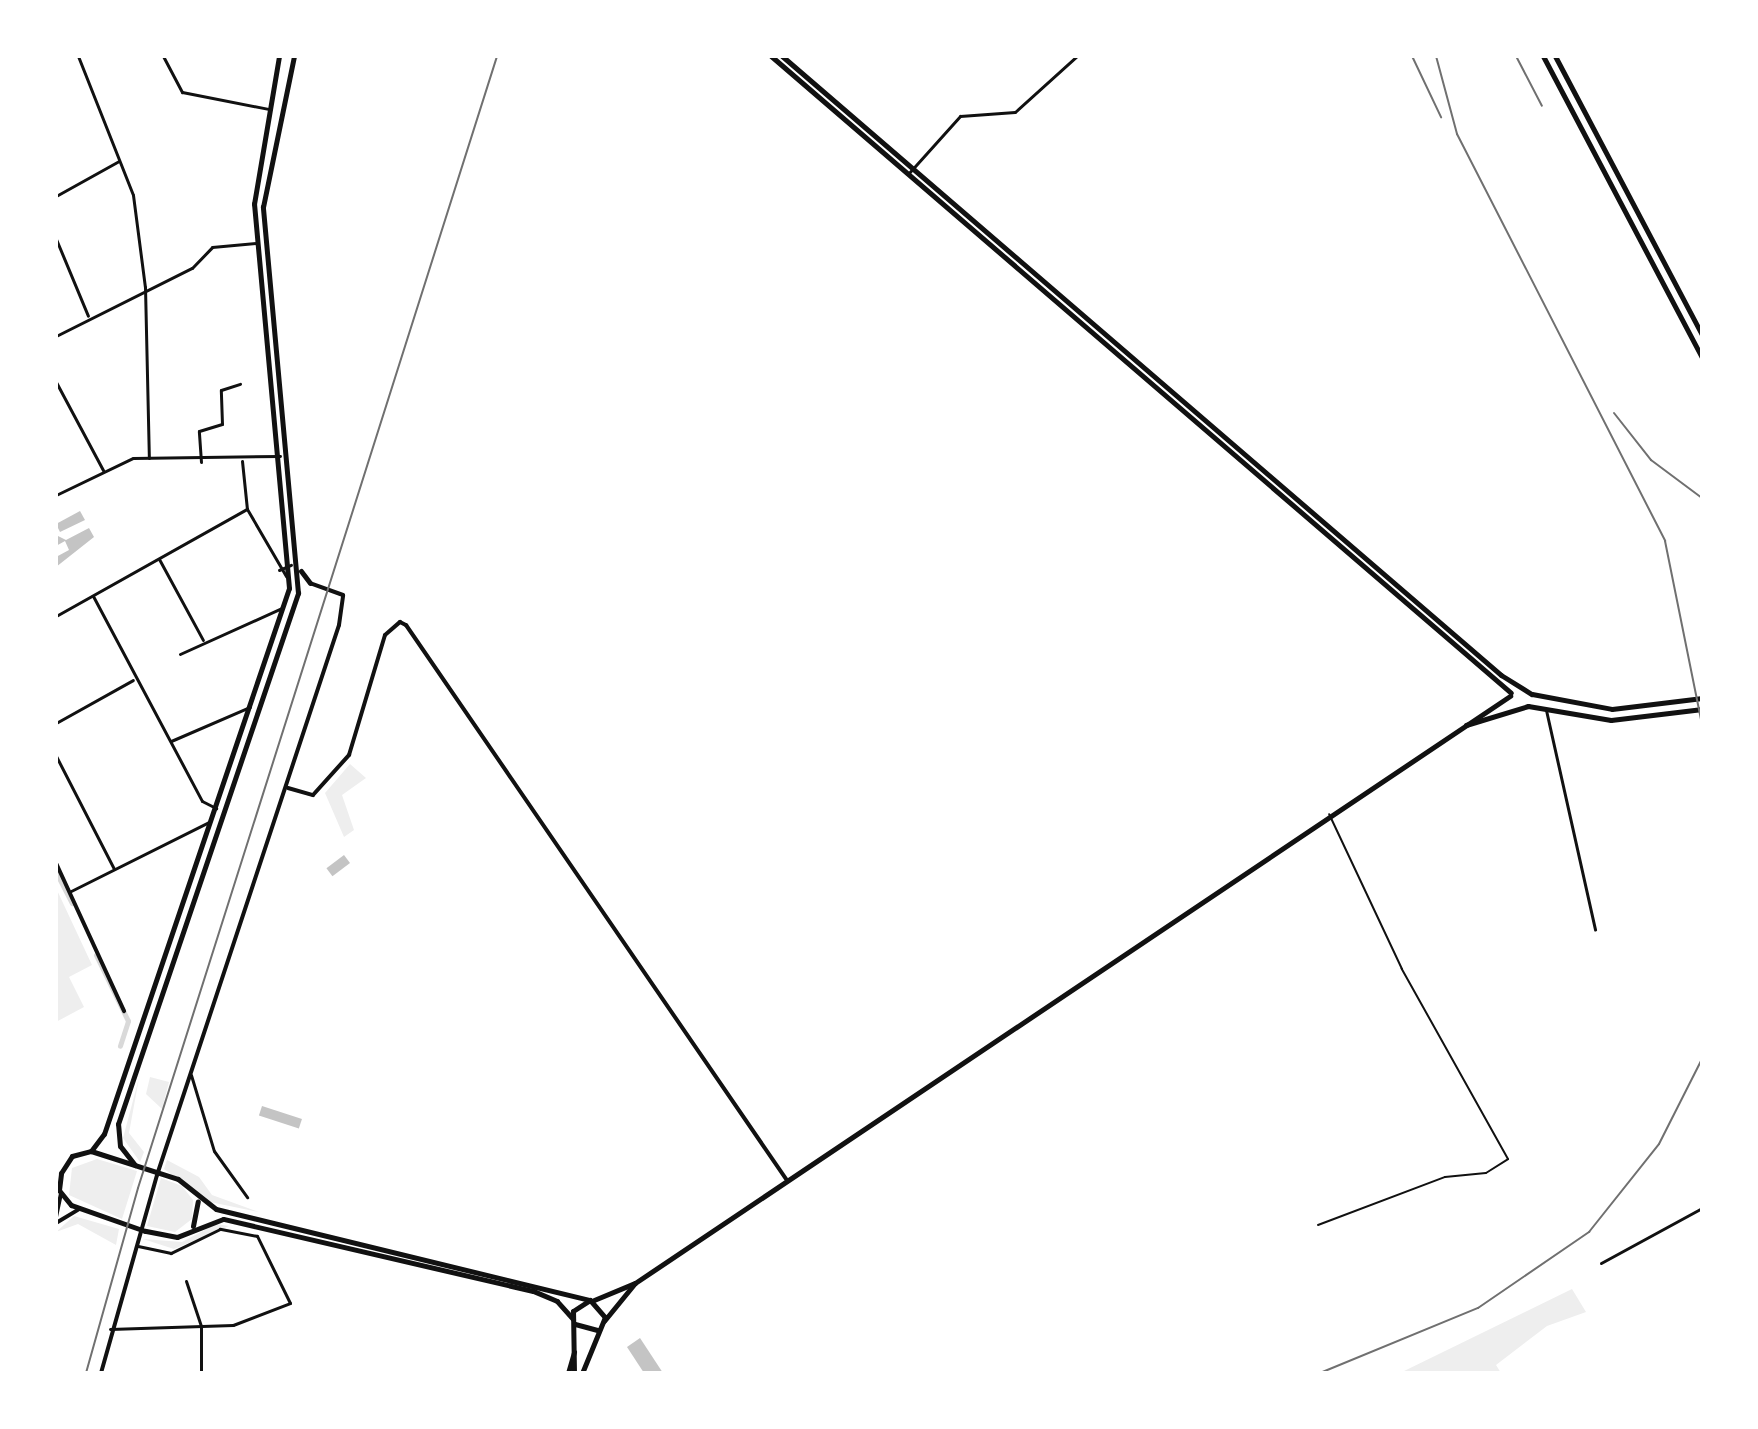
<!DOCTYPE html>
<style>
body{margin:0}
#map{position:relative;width:1758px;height:1429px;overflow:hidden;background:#fff;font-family:"Fira Sans",sans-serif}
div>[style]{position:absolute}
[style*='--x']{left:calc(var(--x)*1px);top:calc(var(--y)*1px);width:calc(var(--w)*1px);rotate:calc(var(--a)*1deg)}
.green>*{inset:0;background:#eee}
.canal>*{height:5px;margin:-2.5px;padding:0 2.5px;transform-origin:2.5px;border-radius:2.5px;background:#d9d9d9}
.building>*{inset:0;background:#c4c4c4;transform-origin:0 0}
.service>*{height:2px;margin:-1px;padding:0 1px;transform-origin:1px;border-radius:1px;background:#111}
.minor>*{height:3px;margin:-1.5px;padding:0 1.5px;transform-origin:1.5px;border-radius:1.5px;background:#111}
.tertiary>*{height:4px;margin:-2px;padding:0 2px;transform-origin:2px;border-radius:2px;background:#111}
.secondary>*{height:4px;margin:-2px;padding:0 2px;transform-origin:2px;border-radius:2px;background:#111}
.primary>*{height:5px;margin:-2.5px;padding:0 2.5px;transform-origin:2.5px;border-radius:2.5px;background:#111}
.trunk>*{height:5px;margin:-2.5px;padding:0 2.5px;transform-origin:2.5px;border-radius:2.5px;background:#111}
.rail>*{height:2px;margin:-1px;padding:0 1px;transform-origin:1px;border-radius:1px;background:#707070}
span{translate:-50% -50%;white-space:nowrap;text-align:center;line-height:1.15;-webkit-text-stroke:8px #fff;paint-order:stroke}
.frame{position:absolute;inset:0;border:58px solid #fff;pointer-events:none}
</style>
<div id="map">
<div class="green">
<div style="clip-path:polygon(350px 764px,366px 778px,342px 795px,354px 830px,344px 837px,325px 793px)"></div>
<div style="clip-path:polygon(56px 888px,92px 965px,69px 977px,84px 1007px,56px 1022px)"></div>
<div style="clip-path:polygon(150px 1077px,169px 1082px,162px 1109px,146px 1094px)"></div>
<div style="clip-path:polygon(139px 1078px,129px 1133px,144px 1152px,140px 1162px,123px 1138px)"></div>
<div style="clip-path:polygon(97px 1159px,137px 1171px,122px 1219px,69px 1195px,72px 1168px)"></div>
<div style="clip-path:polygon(167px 1160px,199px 1177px,212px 1195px,259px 1212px,210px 1202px,164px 1169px)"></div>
<div style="clip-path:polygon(161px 1178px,182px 1186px,193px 1200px,192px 1219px,175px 1232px,147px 1226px)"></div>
<div style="clip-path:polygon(74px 1216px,119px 1229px,116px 1245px,78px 1224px,56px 1232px)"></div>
<div style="clip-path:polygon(216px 1224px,229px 1226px,174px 1249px,143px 1239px,182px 1242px)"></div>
<div style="clip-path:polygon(1572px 1289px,1586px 1312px,1547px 1326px,1496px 1365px,1501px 1373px,1400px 1373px)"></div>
</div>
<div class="canal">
<div style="--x:56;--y:872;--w:35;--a:63"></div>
<div style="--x:96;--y:955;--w:73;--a:64.1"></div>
<div style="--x:128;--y:1021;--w:26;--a:108"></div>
</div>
<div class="building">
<div style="clip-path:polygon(80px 511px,85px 520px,60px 532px,56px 524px)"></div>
<div style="clip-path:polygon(89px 528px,94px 537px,56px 567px,56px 557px,69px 550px,65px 541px,56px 546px,56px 535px,66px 540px)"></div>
<div style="left:344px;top:855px;width:10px;height:22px;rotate:53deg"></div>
<div style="left:262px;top:1106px;width:42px;height:10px;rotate:18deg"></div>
<div style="clip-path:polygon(640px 1338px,663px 1373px,644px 1373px,627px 1347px)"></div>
</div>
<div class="service">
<div style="--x:1318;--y:1225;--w:136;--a:-20.7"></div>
<div style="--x:1445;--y:1177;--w:41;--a:-5.6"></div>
<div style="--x:1486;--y:1173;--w:26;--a:-32"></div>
<div style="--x:1508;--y:1159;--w:218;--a:-119.2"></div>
<div style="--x:1402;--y:969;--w:171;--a:-115.2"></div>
</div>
<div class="minor">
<div style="--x:78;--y:56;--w:149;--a:68.4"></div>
<div style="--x:133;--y:195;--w:93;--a:82.6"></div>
<div style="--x:145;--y:287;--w:171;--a:88.7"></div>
<div style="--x:163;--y:56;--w:41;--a:62.2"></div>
<div style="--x:182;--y:92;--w:89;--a:11.1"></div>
<div style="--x:908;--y:174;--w:78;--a:-48.1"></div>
<div style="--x:960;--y:116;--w:55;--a:-4.2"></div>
<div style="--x:1015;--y:112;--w:84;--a:-42.1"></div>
<div style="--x:56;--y:196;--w:72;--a:-29.1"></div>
<div style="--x:56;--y:239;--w:83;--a:67.4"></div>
<div style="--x:56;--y:336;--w:152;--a:-26.6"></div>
<div style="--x:192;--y:268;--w:29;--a:-46"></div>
<div style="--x:212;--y:247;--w:45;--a:-5.1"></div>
<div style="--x:56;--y:382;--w:100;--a:61.9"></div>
<div style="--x:242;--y:461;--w:48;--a:84.1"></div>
<div style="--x:247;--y:509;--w:78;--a:59.8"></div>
<div style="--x:201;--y:462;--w:31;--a:-94"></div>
<div style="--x:199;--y:431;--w:24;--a:-17"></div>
<div style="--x:222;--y:424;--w:34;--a:-92"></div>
<div style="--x:221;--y:390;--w:20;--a:-18"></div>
<div style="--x:56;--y:495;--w:85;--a:-25.7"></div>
<div style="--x:133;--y:458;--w:147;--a:-0.8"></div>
<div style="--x:159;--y:559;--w:92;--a:61.5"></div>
<div style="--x:279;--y:570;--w:13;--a:-23"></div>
<div style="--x:93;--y:596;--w:232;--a:62"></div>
<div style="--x:202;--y:801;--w:16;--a:27"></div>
<div style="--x:56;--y:616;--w:219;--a:-29.3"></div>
<div style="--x:180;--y:654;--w:112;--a:-24.3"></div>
<div style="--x:1546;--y:710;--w:225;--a:77.4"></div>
<div style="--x:56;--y:723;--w:88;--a:-29.2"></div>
<div style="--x:171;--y:741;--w:86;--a:-23.3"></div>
<div style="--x:56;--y:756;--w:127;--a:62.8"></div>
<div style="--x:71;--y:891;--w:154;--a:-26.6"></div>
<div style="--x:191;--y:1075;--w:79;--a:73.2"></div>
<div style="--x:214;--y:1151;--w:57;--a:54.3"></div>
<div style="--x:1601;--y:1263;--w:115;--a:-28.6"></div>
<div style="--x:186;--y:1281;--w:47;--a:71.6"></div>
<div style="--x:201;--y:1326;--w:47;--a:90"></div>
<div style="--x:110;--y:1329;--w:123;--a:-1.9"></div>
<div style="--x:233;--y:1325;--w:61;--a:-21.1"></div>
<div style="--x:290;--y:1303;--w:75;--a:-116.2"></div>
<div style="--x:257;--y:1236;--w:38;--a:-169"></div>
<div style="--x:220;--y:1229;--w:55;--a:153.9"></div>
<div style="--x:171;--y:1253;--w:35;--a:-168"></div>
</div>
<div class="tertiary">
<div style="--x:288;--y:788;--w:26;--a:16"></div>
<div style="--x:313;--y:795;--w:54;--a:-48"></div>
<div style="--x:349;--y:755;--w:125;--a:-73.3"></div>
<div style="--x:385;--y:635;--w:20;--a:-41"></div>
<div style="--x:400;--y:622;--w:7;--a:27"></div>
<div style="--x:406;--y:625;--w:672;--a:55.55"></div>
<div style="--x:56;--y:863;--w:163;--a:65.3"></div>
<div style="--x:56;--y:1217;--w:24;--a:-78"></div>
<div style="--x:56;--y:1223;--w:26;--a:-31"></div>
</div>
<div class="secondary">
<div style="--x:101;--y:1373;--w:206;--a:-74.2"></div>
<div style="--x:157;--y:1175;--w:579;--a:-71.69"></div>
<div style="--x:339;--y:625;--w:30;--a:-82"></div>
<div style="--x:343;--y:595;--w:35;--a:-160"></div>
</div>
<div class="primary">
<div style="--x:771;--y:56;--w:976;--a:40.72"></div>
<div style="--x:782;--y:56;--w:949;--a:40.73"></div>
<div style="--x:1501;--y:675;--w:36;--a:32"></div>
<div style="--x:1532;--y:694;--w:81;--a:10.6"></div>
<div style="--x:1612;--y:709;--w:91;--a:-7"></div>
<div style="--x:1543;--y:56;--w:341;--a:62.2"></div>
<div style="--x:1555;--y:56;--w:315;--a:62.2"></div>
<div style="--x:301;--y:571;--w:15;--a:53"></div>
<div style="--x:1466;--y:725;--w:65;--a:-17"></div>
<div style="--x:1528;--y:706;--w:84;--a:9.6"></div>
<div style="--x:1611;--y:720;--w:92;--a:-6.9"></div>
<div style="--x:91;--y:1151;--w:21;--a:-53"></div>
<div style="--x:104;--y:1134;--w:576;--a:-71.28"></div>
<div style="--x:289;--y:588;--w:386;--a:-95.2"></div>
<div style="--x:254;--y:204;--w:150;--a:-80.4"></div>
<div style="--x:135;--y:1165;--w:24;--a:-128"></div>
<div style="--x:120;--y:1146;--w:22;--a:-95"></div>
<div style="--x:118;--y:1124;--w:561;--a:-71.27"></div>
<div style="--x:298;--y:593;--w:388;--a:-95.2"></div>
<div style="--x:263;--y:207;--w:154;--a:-78.4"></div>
<div style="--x:594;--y:1300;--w:44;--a:-22.5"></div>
<div style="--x:635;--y:1283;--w:1054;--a:-33.86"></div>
<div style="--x:604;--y:1321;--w:49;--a:-50.8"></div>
</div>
<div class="trunk">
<div style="--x:193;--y:1226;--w:25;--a:-79"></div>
<div style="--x:573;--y:1319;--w:24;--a:-132"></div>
<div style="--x:557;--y:1301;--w:26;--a:-157"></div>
<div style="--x:533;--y:1291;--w:318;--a:-166.9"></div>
<div style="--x:223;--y:1219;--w:49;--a:158.6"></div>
<div style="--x:177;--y:1237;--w:33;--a:-169"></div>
<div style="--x:145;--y:1231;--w:78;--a:-160.6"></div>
<div style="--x:71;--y:1205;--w:19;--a:-129"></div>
<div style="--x:59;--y:1190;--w:17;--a:-83"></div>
<div style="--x:61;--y:1173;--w:20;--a:-57"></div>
<div style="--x:72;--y:1156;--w:20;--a:-15"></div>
<div style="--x:91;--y:1151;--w:91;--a:17.8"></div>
<div style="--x:178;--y:1179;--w:48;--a:38.3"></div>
<div style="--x:216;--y:1209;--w:385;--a:13.7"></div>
<div style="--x:575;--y:1324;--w:24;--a:15"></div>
<div style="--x:568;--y:1373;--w:22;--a:-74"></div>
<div style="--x:574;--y:1373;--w:62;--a:-90.9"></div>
<div style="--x:573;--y:1311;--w:20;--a:-33"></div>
<div style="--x:590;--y:1300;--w:23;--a:49"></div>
<div style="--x:605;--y:1317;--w:61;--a:112.3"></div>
</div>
<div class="rail">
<div style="--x:1412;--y:56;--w:68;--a:64.6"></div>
<div style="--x:1436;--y:56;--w:81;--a:74.9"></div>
<div style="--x:1457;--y:134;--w:457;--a:62.9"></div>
<div style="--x:1665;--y:541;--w:188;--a:78.6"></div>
<div style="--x:1516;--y:56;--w:56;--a:62.5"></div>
<div style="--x:1614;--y:413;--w:60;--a:51.8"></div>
<div style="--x:1651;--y:460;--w:64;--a:36.7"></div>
<div style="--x:86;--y:1373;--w:192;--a:-74.3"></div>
<div style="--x:138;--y:1188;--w:1188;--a:-72.4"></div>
<div style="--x:1320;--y:1373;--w:171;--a:-22.4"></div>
<div style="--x:1478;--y:1308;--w:135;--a:-34.4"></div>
<div style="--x:1589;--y:1232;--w:112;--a:-51.5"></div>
<div style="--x:1659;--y:1144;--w:95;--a:-63.2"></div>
</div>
<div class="frame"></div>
</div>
